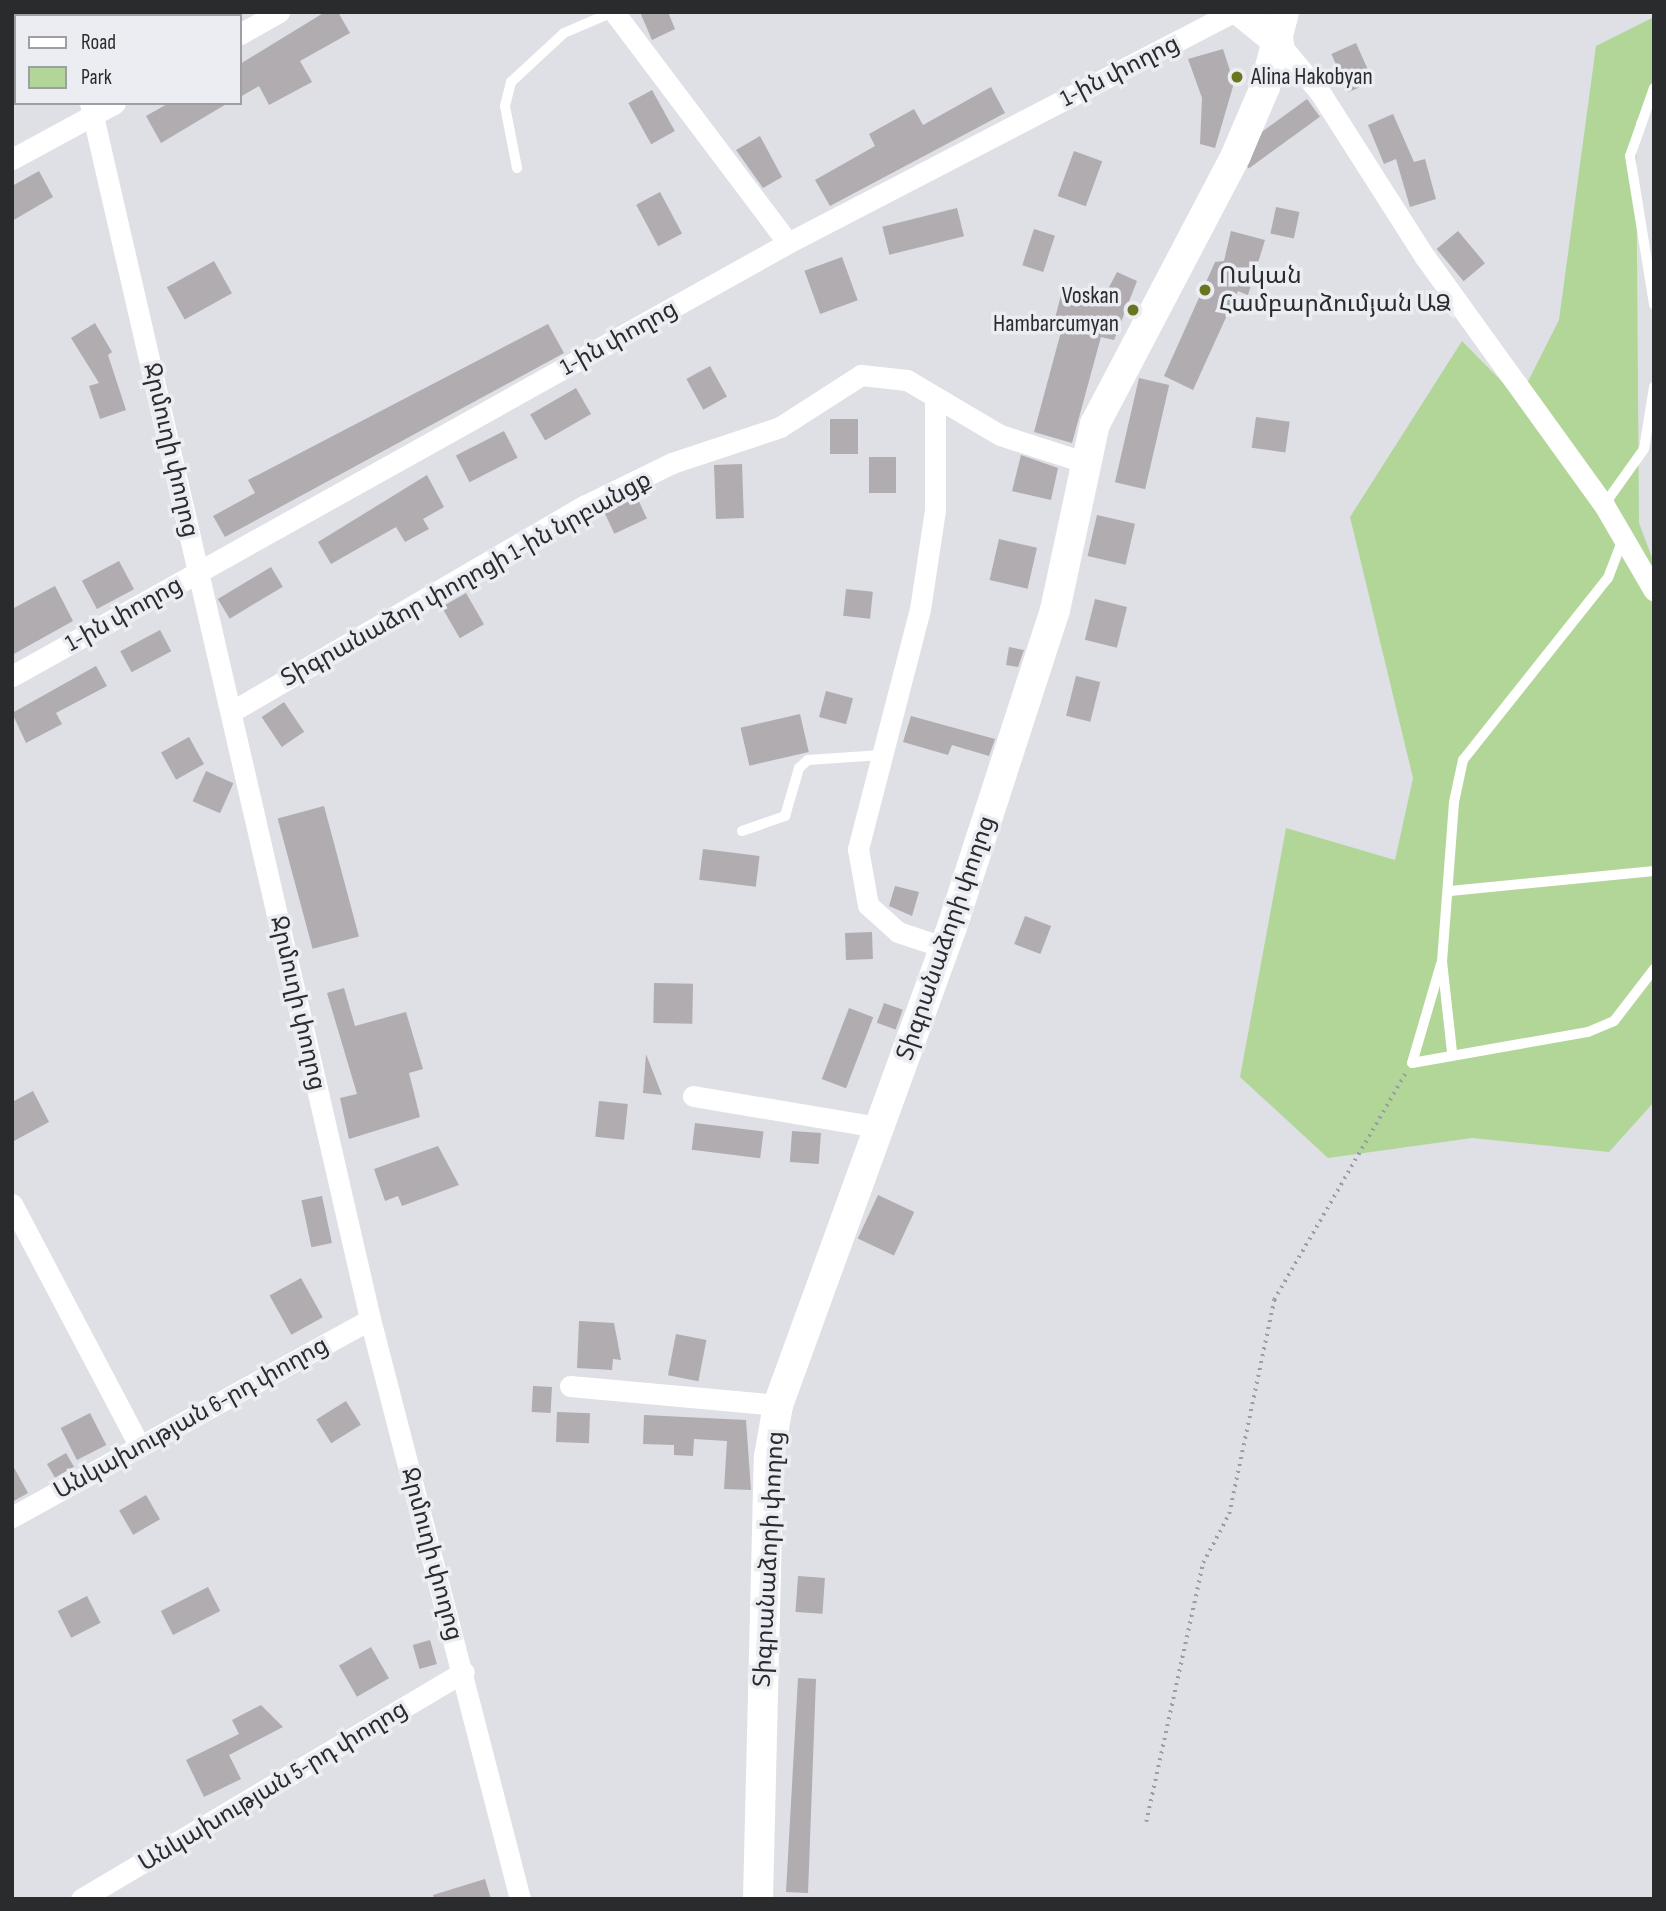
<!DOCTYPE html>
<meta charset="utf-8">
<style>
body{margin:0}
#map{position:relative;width:1666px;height:1911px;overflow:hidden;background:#dee0e6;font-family:"Sofia Sans Condensed","Noto Sans Armenian",sans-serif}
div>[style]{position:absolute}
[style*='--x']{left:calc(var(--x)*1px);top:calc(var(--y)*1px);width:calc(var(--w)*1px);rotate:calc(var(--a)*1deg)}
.green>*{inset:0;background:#b1d698}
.building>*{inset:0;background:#b0acb0;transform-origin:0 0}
.path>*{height:3.5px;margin-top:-1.75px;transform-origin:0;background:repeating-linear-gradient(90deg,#9b9da1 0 2px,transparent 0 7px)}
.lane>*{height:10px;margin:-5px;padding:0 5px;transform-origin:5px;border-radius:5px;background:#fff}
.street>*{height:21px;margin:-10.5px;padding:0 10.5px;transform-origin:10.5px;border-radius:10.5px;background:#fff}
.secondary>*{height:30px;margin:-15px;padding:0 15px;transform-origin:15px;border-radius:15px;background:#fff}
.dots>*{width:19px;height:19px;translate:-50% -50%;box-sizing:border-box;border:4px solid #ebedf3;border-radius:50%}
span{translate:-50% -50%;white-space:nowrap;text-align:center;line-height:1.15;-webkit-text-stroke:7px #ebedf3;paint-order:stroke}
.street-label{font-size:24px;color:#2a2b2d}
.poi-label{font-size:24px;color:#2a2b2d}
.left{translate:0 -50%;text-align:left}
.right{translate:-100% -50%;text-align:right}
.frame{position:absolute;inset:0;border:14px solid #2a2b2d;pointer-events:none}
.legend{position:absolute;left:14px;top:14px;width:228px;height:91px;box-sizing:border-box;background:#ebedf3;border:2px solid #9e9fa4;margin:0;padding:9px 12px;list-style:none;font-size:21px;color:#2a2b2d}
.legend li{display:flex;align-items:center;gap:14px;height:35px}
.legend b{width:35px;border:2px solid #9e9fa4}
</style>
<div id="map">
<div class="green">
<div style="clip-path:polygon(1654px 17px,1654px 108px,1636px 121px,1639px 523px,1654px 563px,1654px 1102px,1609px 1152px,1472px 1138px,1328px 1158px,1240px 1077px,1286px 828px,1395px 860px,1413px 778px,1350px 517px,1462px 341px,1519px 399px,1559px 320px,1596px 46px)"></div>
</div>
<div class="building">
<div style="clip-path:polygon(325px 12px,338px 12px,350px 33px,300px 61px,312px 82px,269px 105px,259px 86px,240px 97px,240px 64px)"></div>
<div style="clip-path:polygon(640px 12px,668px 12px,675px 29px,652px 40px)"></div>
<div style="left:1356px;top:43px;width:42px;height:27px;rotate:66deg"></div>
<div style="clip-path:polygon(1223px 49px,1234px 83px,1215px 148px,1200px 144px,1202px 98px,1188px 59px)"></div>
<div style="clip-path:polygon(991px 87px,1005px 113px,830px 206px,815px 180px,875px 146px,869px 134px,914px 109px,923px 125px)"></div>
<div style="left:652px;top:90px;width:47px;height:27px;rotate:61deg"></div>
<div style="left:1307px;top:99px;width:22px;height:88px;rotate:54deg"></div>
<div style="clip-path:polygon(169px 103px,228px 103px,161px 143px,146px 116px)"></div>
<div style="clip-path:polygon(1393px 114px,1414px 162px,1425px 159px,1436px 199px,1410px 207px,1396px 159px,1384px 164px,1368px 125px)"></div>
<div style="clip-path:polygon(760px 136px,782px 177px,763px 188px,736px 150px)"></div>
<div style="left:1074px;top:151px;width:30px;height:48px;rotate:20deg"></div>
<div style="clip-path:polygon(39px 171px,53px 197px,12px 221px,12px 186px)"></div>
<div style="left:660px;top:192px;width:47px;height:27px;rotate:62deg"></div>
<div style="left:1276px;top:207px;width:24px;height:27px;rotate:12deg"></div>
<div style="left:957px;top:208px;width:29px;height:77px;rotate:76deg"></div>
<div style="left:1034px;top:229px;width:22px;height:38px;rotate:18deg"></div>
<div style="clip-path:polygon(1231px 231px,1265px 240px,1248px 295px,1238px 291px,1193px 390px,1164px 376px,1215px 262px,1224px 261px)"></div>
<div style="left:1458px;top:231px;width:42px;height:28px;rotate:50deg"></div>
<div style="left:842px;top:257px;width:46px;height:40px;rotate:70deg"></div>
<div style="left:214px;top:261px;width:37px;height:54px;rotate:61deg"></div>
<div style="clip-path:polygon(1117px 272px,1137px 281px,1114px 340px,1101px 337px,1072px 443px,1034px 432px,1062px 328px,1053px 326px,1063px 287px,1104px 297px)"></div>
<div style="clip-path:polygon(95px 323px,112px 352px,108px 355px,126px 410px,100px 419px,89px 386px,99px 383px,71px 338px)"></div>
<div style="clip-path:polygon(548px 324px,564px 353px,225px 537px,213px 516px,255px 493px,248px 480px)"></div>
<div style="left:710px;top:366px;width:35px;height:27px;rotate:61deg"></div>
<div style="left:1139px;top:378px;width:31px;height:107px;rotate:13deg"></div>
<div style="left:576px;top:388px;width:30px;height:53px;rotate:60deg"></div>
<div style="left:1256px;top:417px;width:34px;height:31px;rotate:8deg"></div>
<div style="left:830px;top:419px;width:28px;height:35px"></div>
<div style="left:504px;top:431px;width:30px;height:54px;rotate:63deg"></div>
<div style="clip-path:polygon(1021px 455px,1058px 468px,1051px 500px,1012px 491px)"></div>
<div style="left:869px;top:457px;width:27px;height:36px"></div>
<div style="left:742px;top:464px;width:54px;height:28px;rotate:88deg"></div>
<div style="clip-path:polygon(427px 475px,444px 507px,423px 519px,429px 529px,405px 542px,396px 527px,331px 564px,318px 542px)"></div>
<div style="left:636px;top:495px;width:26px;height:36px;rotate:65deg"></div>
<div style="left:1097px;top:515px;width:39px;height:42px;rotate:13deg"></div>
<div style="left:999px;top:539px;width:39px;height:42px;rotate:13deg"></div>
<div style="left:119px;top:561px;width:32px;height:42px;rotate:62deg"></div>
<div style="left:271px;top:567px;width:23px;height:62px;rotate:59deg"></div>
<div style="clip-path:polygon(55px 586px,73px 621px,12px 655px,12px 609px)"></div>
<div style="left:846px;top:589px;width:27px;height:27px;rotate:6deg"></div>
<div style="left:466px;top:593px;width:36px;height:28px;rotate:60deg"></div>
<div style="left:1095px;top:599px;width:33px;height:42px;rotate:14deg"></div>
<div style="left:160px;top:630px;width:24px;height:45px;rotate:62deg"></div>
<div style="clip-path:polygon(1009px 647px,1024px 650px,1018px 667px,1006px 665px)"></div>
<div style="clip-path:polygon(96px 666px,107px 686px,56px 713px,62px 724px,26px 743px,12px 713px)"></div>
<div style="left:1076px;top:676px;width:25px;height:41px;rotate:14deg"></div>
<div style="left:826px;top:691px;width:28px;height:27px;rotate:15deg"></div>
<div style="left:284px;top:702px;width:36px;height:27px;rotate:56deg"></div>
<div style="left:800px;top:714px;width:39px;height:61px;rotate:77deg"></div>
<div style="clip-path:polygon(911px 716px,995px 739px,989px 756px,952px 745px,948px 755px,903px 742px)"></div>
<div style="left:189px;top:737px;width:31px;height:32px;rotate:61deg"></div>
<div style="left:206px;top:771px;width:30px;height:33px;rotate:24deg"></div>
<div style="left:324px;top:806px;width:135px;height:48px;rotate:75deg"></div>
<div style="left:703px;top:849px;width:57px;height:31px;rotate:7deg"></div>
<div style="clip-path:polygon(895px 886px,919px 892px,912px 916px,889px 906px)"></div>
<div style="left:1025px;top:916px;width:28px;height:30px;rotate:21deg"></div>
<div style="left:872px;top:932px;width:27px;height:27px;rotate:88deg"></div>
<div style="left:654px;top:983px;width:39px;height:40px;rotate:1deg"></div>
<div style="clip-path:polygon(344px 988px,355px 1026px,406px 1012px,423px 1069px,409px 1073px,420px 1117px,349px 1139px,340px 1098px,357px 1094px,327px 993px)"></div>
<div style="left:884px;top:1003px;width:20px;height:21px;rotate:20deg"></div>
<div style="left:849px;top:1008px;width:26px;height:76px;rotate:21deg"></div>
<div style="clip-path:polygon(646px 1054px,662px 1095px,643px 1093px)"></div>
<div style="clip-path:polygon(33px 1091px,49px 1122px,12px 1142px,12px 1102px)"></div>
<div style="left:599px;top:1101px;width:29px;height:36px;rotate:6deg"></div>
<div style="left:695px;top:1123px;width:69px;height:27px;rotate:7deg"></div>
<div style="left:792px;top:1131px;width:29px;height:31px;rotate:4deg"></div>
<div style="clip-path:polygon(438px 1146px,459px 1185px,402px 1206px,398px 1196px,385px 1201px,374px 1169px)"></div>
<div style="left:878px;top:1195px;width:40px;height:48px;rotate:25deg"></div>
<div style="left:322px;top:1196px;width:48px;height:21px;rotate:78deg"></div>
<div style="left:301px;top:1278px;width:45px;height:36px;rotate:61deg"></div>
<div style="clip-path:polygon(579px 1321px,614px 1323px,621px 1360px,613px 1359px,612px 1370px,577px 1368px)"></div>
<div style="left:676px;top:1334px;width:31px;height:42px;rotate:11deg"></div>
<div style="left:533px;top:1386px;width:19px;height:26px;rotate:3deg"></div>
<div style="left:346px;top:1401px;width:28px;height:35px;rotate:58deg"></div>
<div style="left:557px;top:1412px;width:33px;height:30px;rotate:2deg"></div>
<div style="left:90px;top:1413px;width:36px;height:33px;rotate:63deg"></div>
<div style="clip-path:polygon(644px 1415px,746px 1420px,751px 1490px,724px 1489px,727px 1441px,694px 1439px,693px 1456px,674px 1455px,674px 1445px,643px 1444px)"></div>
<div style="left:66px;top:1453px;width:16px;height:22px;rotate:60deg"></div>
<div style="clip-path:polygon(12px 1464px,28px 1493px,12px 1502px)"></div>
<div style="left:146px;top:1495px;width:28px;height:31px;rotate:60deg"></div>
<div style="left:798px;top:1576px;width:27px;height:36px;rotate:4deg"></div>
<div style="left:208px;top:1587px;width:27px;height:53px;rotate:63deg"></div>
<div style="left:87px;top:1596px;width:30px;height:33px;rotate:63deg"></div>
<div style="left:430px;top:1640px;width:25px;height:18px;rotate:74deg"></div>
<div style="left:371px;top:1647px;width:36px;height:37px;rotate:60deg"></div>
<div style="clip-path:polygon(798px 1678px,816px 1679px,808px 1893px,786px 1892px)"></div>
<div style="clip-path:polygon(261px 1705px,283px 1727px,229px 1755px,241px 1779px,204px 1797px,186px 1760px,239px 1734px,232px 1720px)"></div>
<div style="clip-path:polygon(485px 1879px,491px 1899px,434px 1899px,433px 1895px)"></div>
</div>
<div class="path">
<div style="--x:1146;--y:1822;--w:265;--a:-77.6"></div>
<div style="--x:1203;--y:1563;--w:55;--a:-62"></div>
<div style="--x:1229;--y:1514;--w:219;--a:-78.1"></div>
<div style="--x:1274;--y:1300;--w:261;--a:-59.9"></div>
</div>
<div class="lane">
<div style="--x:1654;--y:88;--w:72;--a:109.4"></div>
<div style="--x:1630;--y:156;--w:151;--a:80.8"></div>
<div style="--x:517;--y:168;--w:63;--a:-101"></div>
<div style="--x:505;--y:106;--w:25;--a:-76"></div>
<div style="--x:511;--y:82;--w:72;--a:-42.8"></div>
<div style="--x:564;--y:33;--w:53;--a:-23.2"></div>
<div style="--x:1604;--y:505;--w:69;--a:-54.5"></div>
<div style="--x:1644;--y:449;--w:63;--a:-80.8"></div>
<div style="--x:742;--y:831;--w:46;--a:-19.2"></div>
<div style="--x:785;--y:816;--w:50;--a:-73.7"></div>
<div style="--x:799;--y:768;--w:12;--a:-42"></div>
<div style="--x:808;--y:760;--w:73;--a:-3.9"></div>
<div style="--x:1450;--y:891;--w:205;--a:-5.6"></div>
<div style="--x:1441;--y:964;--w:103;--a:106.3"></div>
<div style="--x:1412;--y:1063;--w:179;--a:-10"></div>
<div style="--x:1588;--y:1032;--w:28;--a:-23"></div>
<div style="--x:1614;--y:1021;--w:66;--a:-52.4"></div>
<div style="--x:1452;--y:1052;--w:91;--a:-96.3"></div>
<div style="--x:1442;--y:962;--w:160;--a:-85.7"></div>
<div style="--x:1454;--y:802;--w:43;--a:-77.9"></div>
<div style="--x:1463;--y:760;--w:233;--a:-51.5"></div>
<div style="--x:1608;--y:578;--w:42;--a:-69"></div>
</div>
<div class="street">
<div style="--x:66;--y:12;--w:4;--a:76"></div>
<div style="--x:614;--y:12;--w:289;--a:53"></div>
<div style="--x:240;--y:34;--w:45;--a:-29.4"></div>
<div style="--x:1279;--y:43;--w:66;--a:50.5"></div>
<div style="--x:1321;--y:94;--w:193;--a:57.5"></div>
<div style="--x:1425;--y:257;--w:306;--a:54.2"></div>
<div style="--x:1604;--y:505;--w:99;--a:59.8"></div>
<div style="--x:90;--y:103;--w:1248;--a:77.03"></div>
<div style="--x:370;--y:1319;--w:599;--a:75.5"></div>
<div style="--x:12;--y:159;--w:117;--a:-28.5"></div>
<div style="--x:935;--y:401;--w:109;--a:90"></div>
<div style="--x:935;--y:510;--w:100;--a:98.6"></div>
<div style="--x:920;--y:609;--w:248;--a:104.5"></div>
<div style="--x:858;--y:849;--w:57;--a:79.9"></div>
<div style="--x:868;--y:905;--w:40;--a:42"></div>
<div style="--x:898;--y:932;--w:51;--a:18.4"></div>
<div style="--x:12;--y:676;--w:889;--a:-29.16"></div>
<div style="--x:788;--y:243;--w:501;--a:-27.43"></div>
<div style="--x:231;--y:712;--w:409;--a:-30.3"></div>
<div style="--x:584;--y:506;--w:98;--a:-26"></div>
<div style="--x:672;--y:463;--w:114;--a:-18.4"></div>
<div style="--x:780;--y:427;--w:96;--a:-32.7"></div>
<div style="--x:861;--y:375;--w:46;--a:6.2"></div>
<div style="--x:907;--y:380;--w:108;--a:30.6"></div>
<div style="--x:1000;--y:435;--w:88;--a:17.8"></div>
<div style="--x:693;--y:1096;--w:188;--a:9.5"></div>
<div style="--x:12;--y:1204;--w:272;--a:62.2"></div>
<div style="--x:570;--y:1386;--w:209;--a:5.2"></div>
<div style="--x:12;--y:1517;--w:409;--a:-28.9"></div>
<div style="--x:81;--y:1899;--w:445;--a:-30.7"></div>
</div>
<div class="secondary">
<div style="--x:1241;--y:12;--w:49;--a:39.2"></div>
<div style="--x:758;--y:1899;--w:442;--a:-88.6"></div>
<div style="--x:769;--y:1457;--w:53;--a:-80.2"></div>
<div style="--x:778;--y:1405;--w:509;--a:-70"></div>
<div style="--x:952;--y:927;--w:333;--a:-72"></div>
<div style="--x:1055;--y:610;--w:190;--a:-77.9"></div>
<div style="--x:1095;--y:424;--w:304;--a:-62.3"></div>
<div style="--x:1236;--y:155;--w:74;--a:-66.9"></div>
<div style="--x:1265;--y:87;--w:77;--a:-75.8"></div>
</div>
<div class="dots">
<div style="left:1237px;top:77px;background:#6a7520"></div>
<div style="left:1205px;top:290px;background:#6a7520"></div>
<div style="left:1133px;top:310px;background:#6a7520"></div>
</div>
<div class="street-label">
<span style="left:1120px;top:71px;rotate:-27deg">1-ին փողոց</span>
<span style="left:619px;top:338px;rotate:-29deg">1-ին փողոց</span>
<span style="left:171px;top:450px;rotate:77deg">Ջրմուղի փողոց</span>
<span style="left:466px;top:579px;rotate:-29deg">Տիգրանաձոր փողոցի 1-ին նրբանցք</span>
<span style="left:124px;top:614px;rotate:-29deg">1-ին փողոց</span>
<span style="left:946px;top:938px;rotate:-71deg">Տիգրանաձորի փողոց</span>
<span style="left:298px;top:1003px;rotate:77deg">Ջրմուղի փողոց</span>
<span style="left:191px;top:1418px;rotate:-29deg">Անկախության 6-րդ փողոց</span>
<span style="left:432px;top:1554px;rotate:75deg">Ջրմուղի փողոց</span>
<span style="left:769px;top:1559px;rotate:-87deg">Տիգրանաձորի փողոց</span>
<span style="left:273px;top:1786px;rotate:-31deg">Անկախության 5-րդ փողոց</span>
</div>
<div class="poi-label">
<span class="left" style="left:1251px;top:77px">Alina Hakobyan</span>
<span class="left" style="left:1219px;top:290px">Ոսկան<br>Համբարձումյան ԱՁ</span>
<span class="right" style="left:1119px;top:310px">Voskan<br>Hambarcumyan</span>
</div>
<div class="frame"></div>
<ul class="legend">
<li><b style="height:9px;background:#fff"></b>Road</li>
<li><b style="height:19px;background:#b1d698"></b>Park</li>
</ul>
</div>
